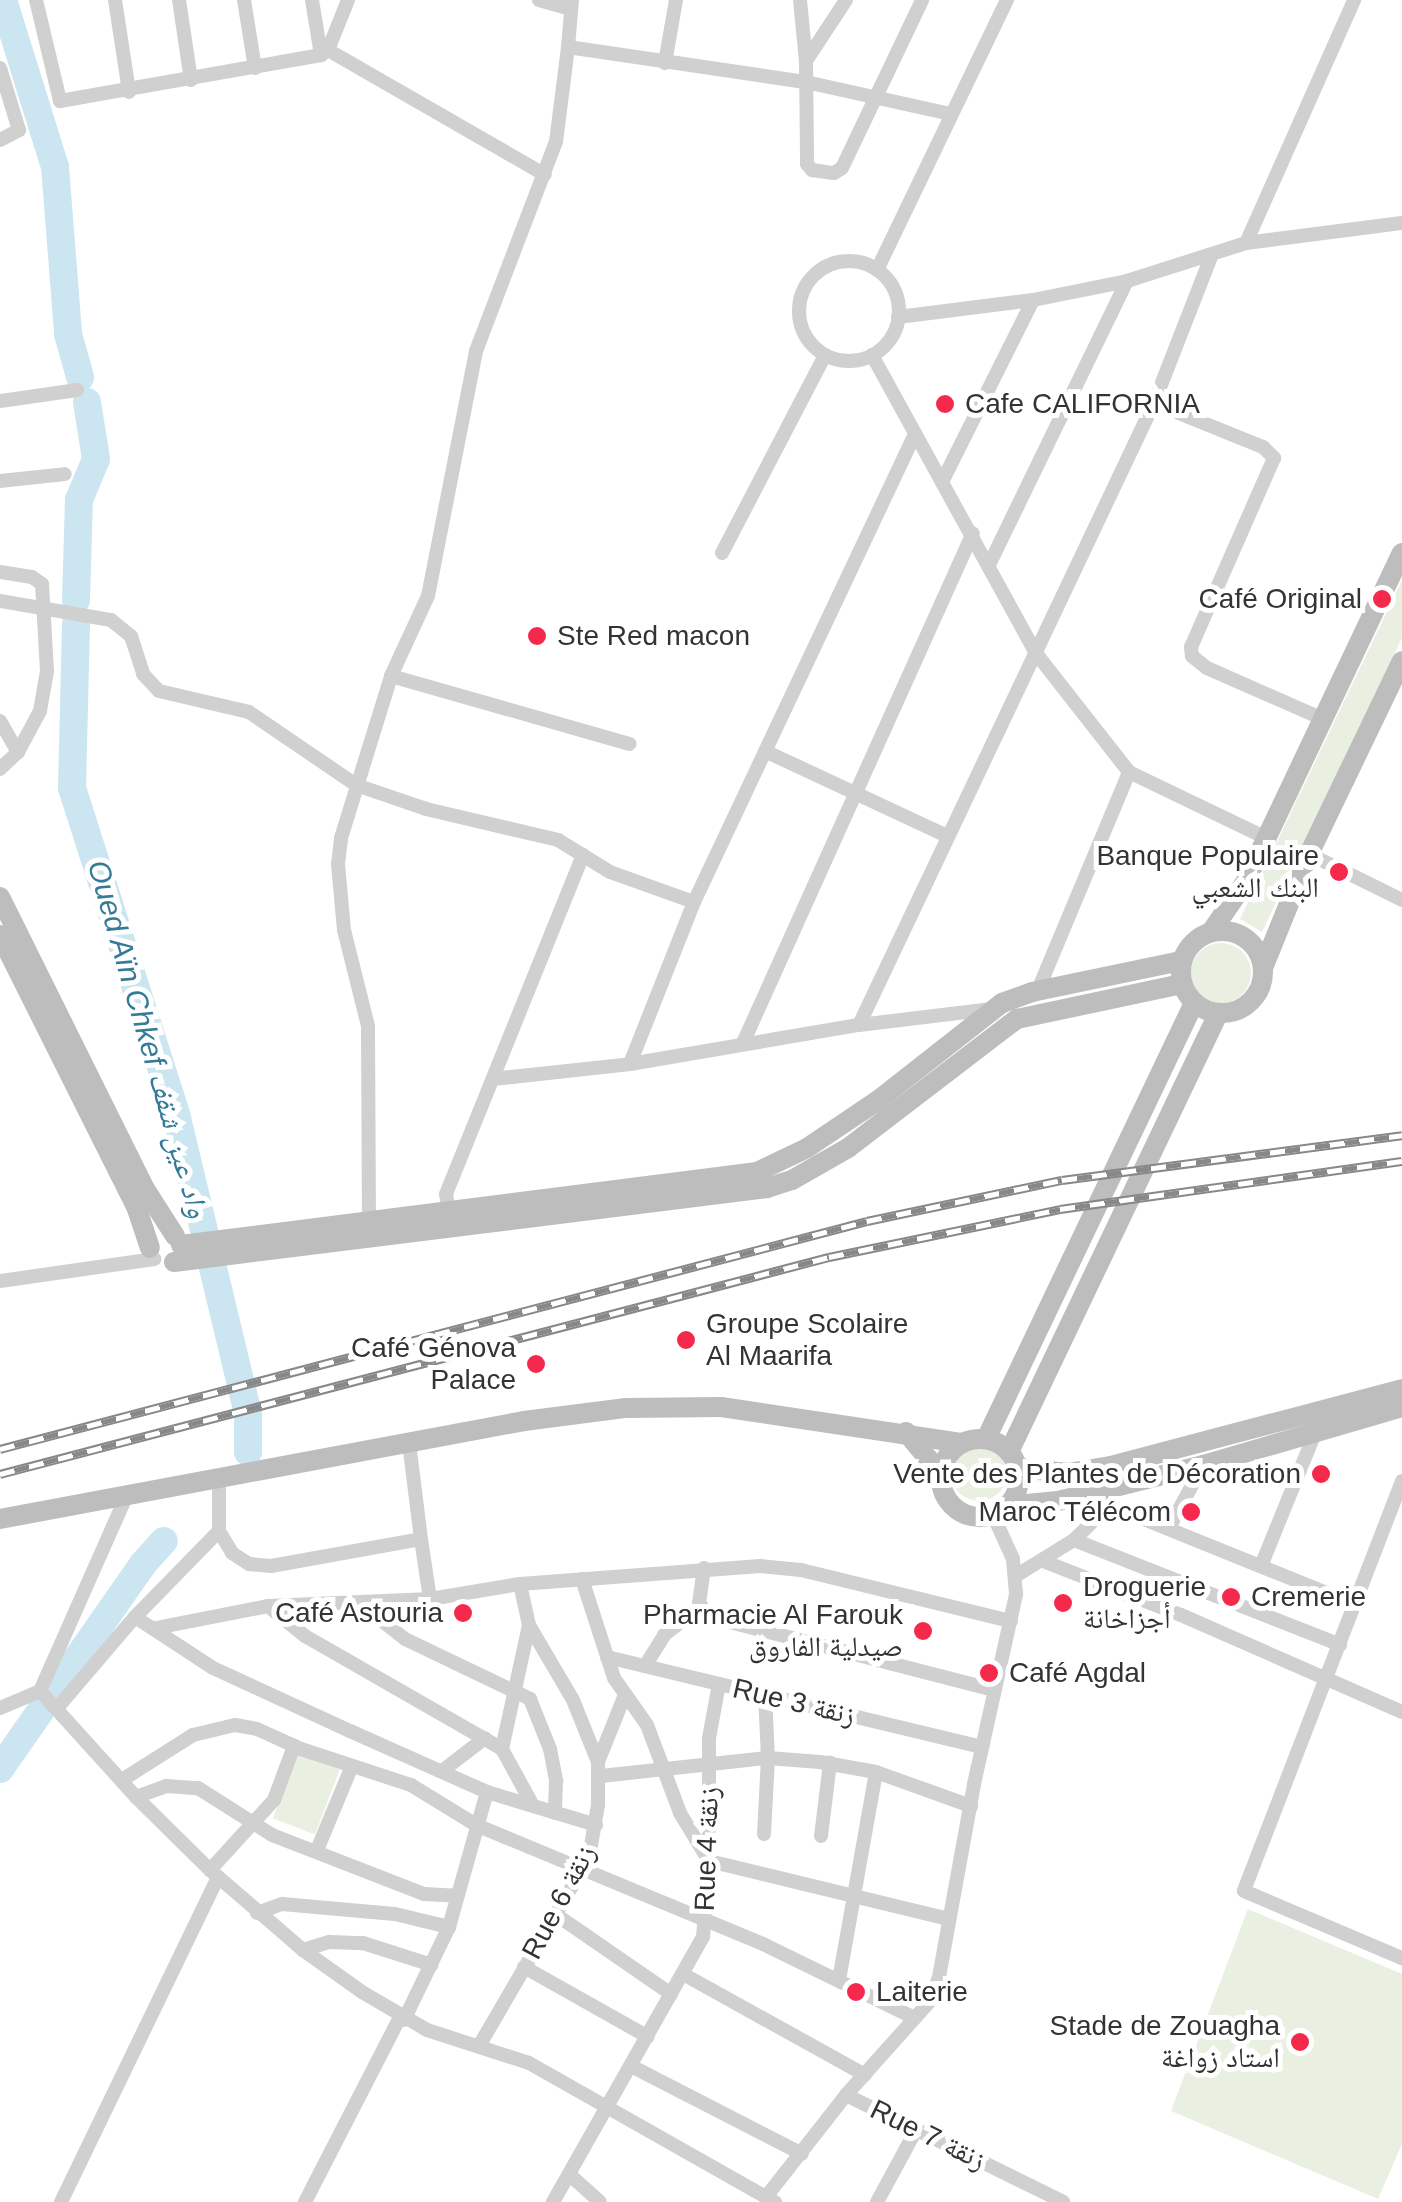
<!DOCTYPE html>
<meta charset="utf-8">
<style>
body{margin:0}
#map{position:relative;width:1402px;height:2202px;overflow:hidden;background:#fff;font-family:Helvetica,"Noto Naskh Arabic",sans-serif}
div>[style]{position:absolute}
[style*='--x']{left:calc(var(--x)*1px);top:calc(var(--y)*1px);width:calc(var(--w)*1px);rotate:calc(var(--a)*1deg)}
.green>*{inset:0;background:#eaf0e1;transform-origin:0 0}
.round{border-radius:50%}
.river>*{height:28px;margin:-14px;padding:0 14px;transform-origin:14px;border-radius:14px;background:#cce6f1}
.street>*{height:14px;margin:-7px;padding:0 7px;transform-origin:7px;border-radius:7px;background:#d0d0d0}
.street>.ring{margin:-7px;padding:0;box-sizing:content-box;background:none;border:14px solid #d0d0d0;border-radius:50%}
.secondary>*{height:20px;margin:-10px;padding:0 10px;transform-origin:10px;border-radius:10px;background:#bdbdbd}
.secondary>.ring{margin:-10px;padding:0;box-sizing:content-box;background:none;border:20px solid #bdbdbd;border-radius:50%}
.rail>*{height:9px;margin-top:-4.5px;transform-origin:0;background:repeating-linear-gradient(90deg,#fff 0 15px,#888 0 30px);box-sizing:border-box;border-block:2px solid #888}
.dots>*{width:28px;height:28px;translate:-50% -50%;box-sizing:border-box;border:5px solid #fff;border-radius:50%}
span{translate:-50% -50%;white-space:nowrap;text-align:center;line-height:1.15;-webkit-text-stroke:10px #fff;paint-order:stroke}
.poi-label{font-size:28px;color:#333}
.left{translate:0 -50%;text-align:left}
.right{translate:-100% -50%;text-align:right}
.street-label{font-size:28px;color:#333}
.water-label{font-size:30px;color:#357a97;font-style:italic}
</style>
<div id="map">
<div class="green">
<div style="clip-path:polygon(1402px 580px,1402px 638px,1262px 932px,1240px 919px)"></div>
<div class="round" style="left:1191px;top:943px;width:60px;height:60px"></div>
<div class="round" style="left:951px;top:1445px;width:56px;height:56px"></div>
<div style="left:298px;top:1753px;width:45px;height:70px;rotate:21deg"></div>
<div style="clip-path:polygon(1248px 1909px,1402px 1974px,1402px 2144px,1378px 2199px,1171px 2111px)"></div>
</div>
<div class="river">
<div style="--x:3;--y:0;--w:175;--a:72.7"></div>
<div style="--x:55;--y:167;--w:168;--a:85.5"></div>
<div style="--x:68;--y:334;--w:45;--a:74.4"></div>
<div style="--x:76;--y:600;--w:100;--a:-88.3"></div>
<div style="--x:79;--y:500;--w:44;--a:-67.5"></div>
<div style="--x:96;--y:459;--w:58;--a:-99"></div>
<div style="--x:76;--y:624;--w:164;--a:91.4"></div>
<div style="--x:72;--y:788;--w:346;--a:72.3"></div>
<div style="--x:177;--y:1118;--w:303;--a:76.5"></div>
<div style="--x:248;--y:1413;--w:39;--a:90"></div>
<div style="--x:0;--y:1769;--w:250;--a:-55.1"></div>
<div style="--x:143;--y:1564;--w:31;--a:-48"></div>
</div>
<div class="street">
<div style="--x:36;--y:0;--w:104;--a:76.6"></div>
<div style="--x:60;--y:101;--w:265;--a:-10"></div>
<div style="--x:321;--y:55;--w:9;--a:-36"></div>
<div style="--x:328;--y:50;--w:54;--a:-68.2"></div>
<div style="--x:115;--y:0;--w:93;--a:81.3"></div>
<div style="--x:179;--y:0;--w:81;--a:81.5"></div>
<div style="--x:244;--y:0;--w:69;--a:80.8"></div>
<div style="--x:312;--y:0;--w:56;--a:80.7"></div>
<div style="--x:539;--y:0;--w:32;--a:16"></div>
<div style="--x:800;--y:0;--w:61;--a:84.4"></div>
<div style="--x:806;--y:61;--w:103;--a:89.4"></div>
<div style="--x:807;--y:164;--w:8;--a:50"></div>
<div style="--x:812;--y:170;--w:22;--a:8"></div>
<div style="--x:834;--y:173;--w:9;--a:-32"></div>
<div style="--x:842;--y:168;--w:186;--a:-64.5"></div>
<div style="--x:568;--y:47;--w:47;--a:-85.1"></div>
<div style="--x:328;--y:50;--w:250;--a:29.9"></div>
<div style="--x:806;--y:61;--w:73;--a:-56.7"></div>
<div style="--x:665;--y:63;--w:64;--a:-80.1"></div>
<div style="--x:0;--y:68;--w:65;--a:73"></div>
<div style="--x:19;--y:130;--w:21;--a:152"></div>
<div style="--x:1246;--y:243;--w:266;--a:-66"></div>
<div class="ring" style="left:799px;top:261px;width:86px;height:86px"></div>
<div style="--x:877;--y:270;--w:300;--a:-64.3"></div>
<div style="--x:898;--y:317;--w:136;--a:-7.2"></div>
<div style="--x:1033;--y:300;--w:96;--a:-11.4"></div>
<div style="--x:1127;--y:281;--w:125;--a:-17.7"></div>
<div style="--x:1246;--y:243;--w:157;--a:-7.3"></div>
<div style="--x:872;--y:355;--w:339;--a:61.2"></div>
<div style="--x:1035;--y:652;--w:152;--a:51.9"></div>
<div style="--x:1129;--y:772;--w:152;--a:25.7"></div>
<div style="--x:0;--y:401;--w:78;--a:-8.1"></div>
<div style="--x:1154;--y:403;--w:118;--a:22"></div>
<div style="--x:1263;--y:447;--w:16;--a:45"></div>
<div style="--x:1274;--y:458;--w:206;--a:113.7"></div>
<div style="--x:1191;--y:647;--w:9;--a:84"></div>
<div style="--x:1192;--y:656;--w:19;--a:39"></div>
<div style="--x:1207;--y:668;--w:124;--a:23.7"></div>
<div style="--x:915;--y:434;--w:518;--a:115.28"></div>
<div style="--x:694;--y:902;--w:174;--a:111.6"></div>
<div style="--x:630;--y:1064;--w:232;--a:-9.7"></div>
<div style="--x:859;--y:1025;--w:134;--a:-6.9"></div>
<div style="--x:0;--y:481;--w:65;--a:-6.1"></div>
<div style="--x:942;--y:482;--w:203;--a:-63.4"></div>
<div style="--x:722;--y:553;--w:223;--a:-62.5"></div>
<div style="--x:989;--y:565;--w:316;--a:-64.1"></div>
<div style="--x:0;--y:572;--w:32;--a:9"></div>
<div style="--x:32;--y:577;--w:12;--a:35"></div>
<div style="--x:42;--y:584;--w:87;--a:86.7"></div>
<div style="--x:47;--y:671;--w:41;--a:99.9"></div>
<div style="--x:40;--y:711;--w:47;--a:118.2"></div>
<div style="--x:18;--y:752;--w:25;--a:137"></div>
<div style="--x:0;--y:601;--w:113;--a:9.7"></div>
<div style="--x:111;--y:620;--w:26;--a:39"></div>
<div style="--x:131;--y:636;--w:40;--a:72"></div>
<div style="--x:143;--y:674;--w:23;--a:47"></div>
<div style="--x:159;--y:691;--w:92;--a:13.1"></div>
<div style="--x:249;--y:712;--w:130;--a:34.3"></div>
<div style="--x:356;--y:785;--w:74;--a:18.9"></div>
<div style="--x:426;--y:809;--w:136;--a:13.2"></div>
<div style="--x:558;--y:840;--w:61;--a:31.6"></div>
<div style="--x:610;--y:872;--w:89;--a:19.7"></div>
<div style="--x:391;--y:676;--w:248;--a:15.9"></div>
<div style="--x:0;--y:721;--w:36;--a:60"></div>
<div style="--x:767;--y:752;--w:199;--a:25"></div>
<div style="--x:1309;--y:854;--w:104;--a:26.3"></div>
<div style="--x:1038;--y:990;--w:236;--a:-67.3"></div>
<div style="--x:859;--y:1025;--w:688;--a:-64.63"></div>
<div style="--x:1154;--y:403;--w:157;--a:-68.7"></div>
<div style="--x:743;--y:1043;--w:559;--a:-65.73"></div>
<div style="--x:493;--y:1079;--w:138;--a:-6.2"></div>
<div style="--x:449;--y:1211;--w:17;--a:-100"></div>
<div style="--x:446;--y:1194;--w:366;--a:-68"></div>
<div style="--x:369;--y:1222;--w:196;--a:-90.3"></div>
<div style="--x:368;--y:1026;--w:99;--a:-104"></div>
<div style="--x:344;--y:930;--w:66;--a:-95.2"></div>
<div style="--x:338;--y:864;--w:26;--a:-83"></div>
<div style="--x:341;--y:838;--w:170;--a:-72.8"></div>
<div style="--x:391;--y:676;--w:88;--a:-65.2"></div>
<div style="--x:428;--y:596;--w:250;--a:-78.9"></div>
<div style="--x:476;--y:351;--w:224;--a:-69.1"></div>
<div style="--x:556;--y:142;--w:96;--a:-82.8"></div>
<div style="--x:568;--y:47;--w:241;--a:8.4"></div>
<div style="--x:806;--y:82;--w:148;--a:12.5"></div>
<div style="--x:0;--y:1281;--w:156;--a:-8.1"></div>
<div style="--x:219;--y:1480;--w:51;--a:90"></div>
<div style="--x:219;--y:1531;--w:26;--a:59"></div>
<div style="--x:232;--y:1553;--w:20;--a:33"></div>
<div style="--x:249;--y:1564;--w:22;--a:5"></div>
<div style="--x:271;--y:1566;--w:152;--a:-10.2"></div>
<div style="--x:421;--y:1539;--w:97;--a:-97.1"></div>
<div style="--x:1402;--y:1481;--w:439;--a:111.1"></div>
<div style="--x:1244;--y:1891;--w:172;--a:23"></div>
<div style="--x:1090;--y:1492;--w:23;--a:34"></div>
<div style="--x:1109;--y:1505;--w:264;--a:22"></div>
<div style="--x:1169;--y:1528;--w:72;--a:-61.6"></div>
<div style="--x:421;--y:1539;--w:61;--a:81.5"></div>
<div style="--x:1074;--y:1540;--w:286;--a:21.5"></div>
<div style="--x:1043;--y:1561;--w:148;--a:21.4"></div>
<div style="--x:1181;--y:1615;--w:241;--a:23.7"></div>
<div style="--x:1261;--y:1566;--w:144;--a:-67.9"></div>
<div style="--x:704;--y:1568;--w:35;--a:98"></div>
<div style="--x:699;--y:1603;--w:18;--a:52"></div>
<div style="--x:710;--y:1617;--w:294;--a:14.4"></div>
<div style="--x:1017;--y:1575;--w:67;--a:-31.6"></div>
<div style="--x:1074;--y:1540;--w:49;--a:-45"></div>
<div style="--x:582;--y:1579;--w:104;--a:72.1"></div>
<div style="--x:614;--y:1678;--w:57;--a:54.9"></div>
<div style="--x:647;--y:1725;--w:94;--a:69.4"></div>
<div style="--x:680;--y:1813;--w:56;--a:58.9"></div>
<div style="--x:709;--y:1861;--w:246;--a:13.6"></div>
<div style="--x:361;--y:1604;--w:56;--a:38.5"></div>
<div style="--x:405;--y:1639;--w:139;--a:25.6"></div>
<div style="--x:530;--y:1699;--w:54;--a:68.2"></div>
<div style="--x:550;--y:1749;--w:33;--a:79"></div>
<div style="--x:556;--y:1781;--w:32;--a:92"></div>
<div style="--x:268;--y:1606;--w:48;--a:39"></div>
<div style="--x:305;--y:1636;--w:227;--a:29.8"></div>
<div style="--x:502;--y:1749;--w:60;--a:61.3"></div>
<div style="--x:135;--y:1617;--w:93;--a:33.2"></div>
<div style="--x:213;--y:1668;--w:151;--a:24.7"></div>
<div style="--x:350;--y:1731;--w:150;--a:24"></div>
<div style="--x:487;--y:1792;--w:114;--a:16.8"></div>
<div style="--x:156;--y:1628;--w:114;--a:-11.1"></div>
<div style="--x:268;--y:1606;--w:162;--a:-2.5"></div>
<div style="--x:430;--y:1599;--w:91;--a:-9.5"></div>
<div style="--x:520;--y:1584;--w:241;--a:-4.3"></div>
<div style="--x:760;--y:1566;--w:41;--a:5.6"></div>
<div style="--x:801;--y:1570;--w:216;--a:13.7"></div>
<div style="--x:607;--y:1657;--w:386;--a:13.5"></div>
<div style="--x:645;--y:1666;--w:36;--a:-58"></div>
<div style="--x:664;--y:1635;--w:46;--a:-37.9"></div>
<div style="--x:40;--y:1691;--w:143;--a:47.8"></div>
<div style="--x:136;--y:1797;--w:104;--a:44.6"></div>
<div style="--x:210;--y:1870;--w:123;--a:40.7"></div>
<div style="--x:303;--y:1950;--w:72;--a:35.4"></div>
<div style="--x:362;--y:1992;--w:75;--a:30.3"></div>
<div style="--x:427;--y:2030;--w:107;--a:17.9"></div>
<div style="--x:529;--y:2063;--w:283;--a:29.5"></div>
<div style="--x:58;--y:1707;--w:118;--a:-49.5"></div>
<div style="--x:135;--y:1617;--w:120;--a:-45.7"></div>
<div style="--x:0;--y:1708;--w:43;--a:-23"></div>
<div style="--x:40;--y:1691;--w:212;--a:-66.1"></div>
<div style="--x:502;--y:1749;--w:127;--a:-77.7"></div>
<div style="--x:598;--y:1762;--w:72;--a:-68.1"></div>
<div style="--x:442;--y:1771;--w:54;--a:-37.5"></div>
<div style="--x:601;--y:1776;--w:168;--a:-6.2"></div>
<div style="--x:768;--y:1758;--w:52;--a:4.4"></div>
<div style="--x:820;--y:1762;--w:57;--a:10.1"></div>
<div style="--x:876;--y:1772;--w:101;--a:19.7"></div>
<div style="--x:122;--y:1780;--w:84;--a:-32.4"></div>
<div style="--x:193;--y:1735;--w:43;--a:-13.4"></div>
<div style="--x:235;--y:1725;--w:22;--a:10"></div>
<div style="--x:257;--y:1729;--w:48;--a:24.4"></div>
<div style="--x:301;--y:1749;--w:116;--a:18.1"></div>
<div style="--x:411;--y:1785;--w:76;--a:31.6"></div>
<div style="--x:476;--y:1825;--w:311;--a:22.5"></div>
<div style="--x:763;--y:1944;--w:169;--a:26"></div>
<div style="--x:136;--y:1797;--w:32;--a:-20"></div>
<div style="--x:166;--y:1786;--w:32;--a:4"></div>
<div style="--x:198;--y:1788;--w:88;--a:32.4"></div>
<div style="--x:272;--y:1835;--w:163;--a:21.2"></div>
<div style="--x:424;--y:1894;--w:33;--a:3"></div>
<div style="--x:764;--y:1834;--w:76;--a:-87"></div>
<div style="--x:768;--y:1758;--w:63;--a:-92.7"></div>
<div style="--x:821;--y:1836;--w:74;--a:-83"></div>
<div style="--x:317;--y:1850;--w:91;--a:-67.4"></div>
<div style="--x:210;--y:1870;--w:95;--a:-47.6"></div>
<div style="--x:274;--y:1800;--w:58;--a:-69.7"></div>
<div style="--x:257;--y:1913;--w:27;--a:-20"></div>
<div style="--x:282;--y:1904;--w:113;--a:5.1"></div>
<div style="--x:395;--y:1914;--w:56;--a:13.5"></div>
<div style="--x:555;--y:1914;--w:141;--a:34.6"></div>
<div style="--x:303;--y:1950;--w:28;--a:-17"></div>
<div style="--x:330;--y:1942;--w:33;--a:2"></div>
<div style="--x:363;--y:1943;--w:72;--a:17.7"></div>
<div style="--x:524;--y:1967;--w:142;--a:29.4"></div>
<div style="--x:683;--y:1974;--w:208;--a:29"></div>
<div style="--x:839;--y:1980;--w:211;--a:-79.9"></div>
<div style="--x:404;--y:2020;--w:103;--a:-64.2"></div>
<div style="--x:449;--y:1927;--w:140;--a:-74.3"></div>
<div style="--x:479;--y:2046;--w:219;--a:-59.8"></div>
<div style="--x:589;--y:1857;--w:53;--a:-80.2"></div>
<div style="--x:598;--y:1805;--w:43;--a:-90"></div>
<div style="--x:598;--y:1762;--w:67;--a:-112"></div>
<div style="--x:573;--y:1700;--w:87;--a:-120.4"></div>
<div style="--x:529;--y:1625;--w:42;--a:-102.4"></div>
<div style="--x:631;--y:2066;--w:192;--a:27.2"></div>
<div style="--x:846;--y:2095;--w:242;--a:26.2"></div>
<div style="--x:570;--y:2175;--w:40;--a:42"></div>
<div style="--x:766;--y:2197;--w:130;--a:-51.9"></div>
<div style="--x:846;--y:2095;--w:127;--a:-48.2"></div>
<div style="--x:931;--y:2000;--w:24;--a:-71"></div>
<div style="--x:939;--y:1977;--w:196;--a:-79.7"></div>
<div style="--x:974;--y:1784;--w:195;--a:-77.5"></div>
<div style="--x:1016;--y:1594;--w:35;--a:-95"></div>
<div style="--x:1013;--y:1559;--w:48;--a:-114.4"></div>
<div style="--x:61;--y:2202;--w:361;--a:-64.2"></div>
<div style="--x:305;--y:2202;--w:208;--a:-62.8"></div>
<div style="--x:553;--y:2202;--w:305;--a:-60.5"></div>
<div style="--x:703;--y:1937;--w:76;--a:-85.5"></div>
<div style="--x:709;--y:1861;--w:123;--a:-90"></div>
<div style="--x:709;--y:1738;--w:55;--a:-79.5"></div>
<div style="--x:877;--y:2202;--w:80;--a:-61.5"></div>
</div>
<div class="secondary">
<div style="--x:0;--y:897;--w:326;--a:63.6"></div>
<div style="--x:145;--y:1189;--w:56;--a:57.4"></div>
<div class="ring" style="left:1181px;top:931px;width:62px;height:62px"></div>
<div style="--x:1211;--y:932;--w:62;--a:-55.5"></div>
<div style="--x:1246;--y:881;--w:363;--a:-64.6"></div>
<div style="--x:0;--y:935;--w:303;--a:63.4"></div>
<div style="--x:136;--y:1206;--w:44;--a:71.6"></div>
<div style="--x:1263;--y:968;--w:123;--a:-68"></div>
<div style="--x:1309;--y:854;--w:214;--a:-64.3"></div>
<div style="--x:181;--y:1245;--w:581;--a:-7.22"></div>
<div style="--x:757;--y:1172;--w:55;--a:-25.6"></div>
<div style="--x:807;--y:1148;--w:84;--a:-33.9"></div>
<div style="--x:877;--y:1101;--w:159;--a:-38.1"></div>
<div style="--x:1002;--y:1003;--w:32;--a:-20"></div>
<div style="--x:1032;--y:992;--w:152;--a:-11.8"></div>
<div style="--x:174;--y:1262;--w:598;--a:-7.11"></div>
<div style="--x:767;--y:1188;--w:26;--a:-18"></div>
<div style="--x:792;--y:1180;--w:64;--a:-29.7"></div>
<div style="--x:848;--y:1148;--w:213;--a:-37.4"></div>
<div style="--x:1017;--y:1019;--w:169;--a:-12"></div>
<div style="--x:906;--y:1432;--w:55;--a:50.2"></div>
<div class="ring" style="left:941px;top:1439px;width:58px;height:58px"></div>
<div style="--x:986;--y:1439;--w:483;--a:-64.5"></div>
<div style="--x:1009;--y:1452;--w:486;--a:-64.5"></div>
<div style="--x:1018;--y:1468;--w:50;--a:5.7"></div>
<div style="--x:1068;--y:1473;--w:44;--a:-9.2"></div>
<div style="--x:1111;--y:1466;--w:301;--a:-14.8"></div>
<div style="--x:1007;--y:1506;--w:51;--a:-5.6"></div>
<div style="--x:1058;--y:1501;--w:149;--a:-13.9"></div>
<div style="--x:1203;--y:1465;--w:207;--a:-16.2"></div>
<div style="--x:0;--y:1519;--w:533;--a:-10.59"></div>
<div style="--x:524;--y:1421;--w:103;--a:-7.3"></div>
<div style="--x:626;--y:1408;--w:95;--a:-0.6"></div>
<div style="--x:721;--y:1407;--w:244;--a:8.5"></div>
</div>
<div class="rail">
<div style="--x:0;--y:1449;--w:896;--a:-14.73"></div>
<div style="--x:867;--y:1221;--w:199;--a:-11.9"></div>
<div style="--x:1062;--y:1180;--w:343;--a:-7.5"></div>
<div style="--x:0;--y:1474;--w:857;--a:-14.67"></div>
<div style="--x:829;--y:1257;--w:236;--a:-11.7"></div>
<div style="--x:1060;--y:1209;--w:345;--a:-8"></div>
</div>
<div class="dots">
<div style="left:945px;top:404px;background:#f5294c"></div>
<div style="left:1382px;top:599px;background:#f5294c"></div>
<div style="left:537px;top:636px;background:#f5294c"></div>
<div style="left:1339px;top:872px;background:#f5294c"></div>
<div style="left:686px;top:1340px;background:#f5294c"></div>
<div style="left:536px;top:1364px;background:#f5294c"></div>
<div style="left:1321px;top:1474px;background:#f5294c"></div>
<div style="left:1191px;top:1512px;background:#f5294c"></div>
<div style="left:1231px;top:1597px;background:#f5294c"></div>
<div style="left:1063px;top:1603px;background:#f5294c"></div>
<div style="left:463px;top:1613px;background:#f5294c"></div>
<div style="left:923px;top:1631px;background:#f5294c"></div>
<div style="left:989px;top:1673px;background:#f5294c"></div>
<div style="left:856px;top:1992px;background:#f5294c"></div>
<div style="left:1300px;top:2042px;background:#f5294c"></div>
</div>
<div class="poi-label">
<span class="left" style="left:965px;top:404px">Cafe CALIFORNIA</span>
<span class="right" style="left:1362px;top:599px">Café Original</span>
<span class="left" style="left:557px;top:636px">Ste Red macon</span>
<span class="right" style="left:1319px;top:872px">Banque Populaire<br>البنك الشعبي</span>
<span class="left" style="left:706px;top:1340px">Groupe Scolaire<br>Al Maarifa</span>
<span class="right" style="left:516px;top:1364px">Café Génova<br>Palace</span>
<span class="right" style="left:1301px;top:1474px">Vente des Plantes de Décoration</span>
<span class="right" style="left:1171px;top:1512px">Maroc Télécom</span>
<span class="left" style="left:1083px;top:1603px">Droguerie<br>أجزاخانة</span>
<span class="left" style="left:1251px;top:1597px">Cremerie</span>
<span class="right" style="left:443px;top:1613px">Café Astouria</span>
<span class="right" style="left:903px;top:1631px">Pharmacie Al Farouk<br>صيدلية الفاروق</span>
<span class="left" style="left:1009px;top:1673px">Café Agdal</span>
<span class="left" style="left:876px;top:1992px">Laiterie</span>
<span class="right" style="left:1280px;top:2042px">Stade de Zouagha<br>استاد زواغة</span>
</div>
<div class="street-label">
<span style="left:794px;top:1702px;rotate:13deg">Rue 3 زنقة</span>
<span style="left:707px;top:1849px;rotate:-88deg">Rue 4 زنقة</span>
<span style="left:559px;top:1902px;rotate:-62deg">Rue 6 زنقة</span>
<span style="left:928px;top:2135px;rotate:26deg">Rue 7 زنقة</span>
</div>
<div class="water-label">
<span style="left:148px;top:1039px;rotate:74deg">Oued Aïn Chkef واد عين شقف</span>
</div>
</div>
